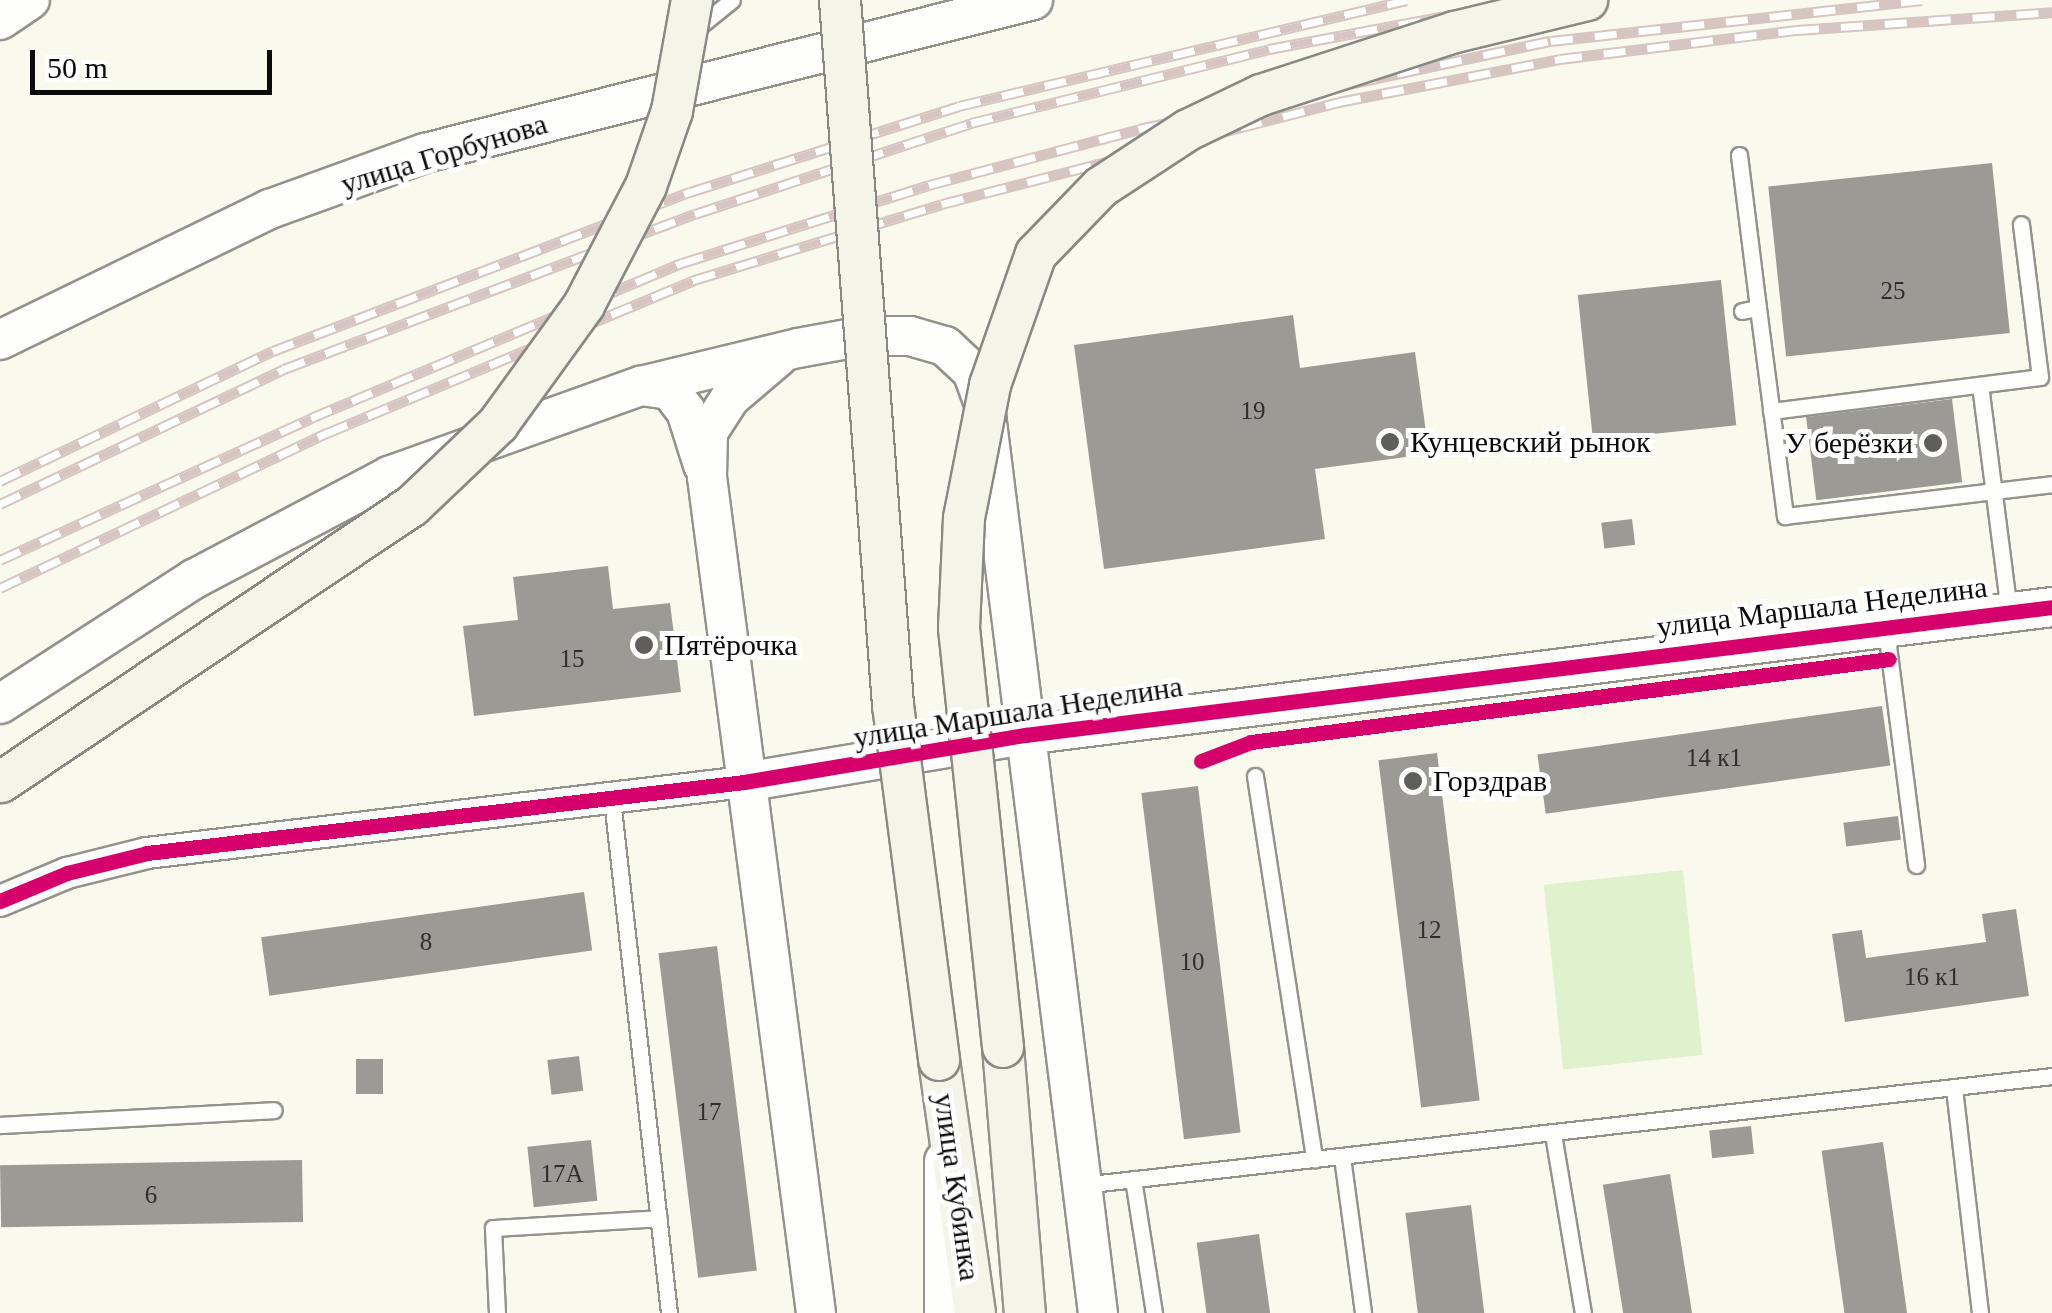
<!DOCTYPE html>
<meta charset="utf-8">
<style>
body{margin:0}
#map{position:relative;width:2052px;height:1313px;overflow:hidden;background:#faf9ee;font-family:"Times New Roman",serif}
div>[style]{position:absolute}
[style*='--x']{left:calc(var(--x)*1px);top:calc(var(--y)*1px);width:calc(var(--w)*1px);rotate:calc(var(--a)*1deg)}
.green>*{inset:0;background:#dff1cd;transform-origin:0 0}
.building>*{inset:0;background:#9c9a94;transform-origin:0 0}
.roads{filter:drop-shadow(2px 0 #93928d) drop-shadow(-2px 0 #93928d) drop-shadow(0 2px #93928d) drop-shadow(0 -2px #93928d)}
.service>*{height:15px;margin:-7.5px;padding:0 7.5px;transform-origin:7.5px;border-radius:7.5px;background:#fefefc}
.minor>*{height:30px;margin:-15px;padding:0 15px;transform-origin:15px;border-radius:15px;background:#fefefc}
.tertiary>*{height:38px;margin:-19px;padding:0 19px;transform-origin:19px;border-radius:19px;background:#fefefc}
.secondary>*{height:40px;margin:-20px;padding:0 20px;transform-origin:20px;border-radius:20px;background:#f4f4e8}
.rail>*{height:11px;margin-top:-5.5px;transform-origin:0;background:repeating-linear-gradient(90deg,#fff 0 22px,#d7c5c2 0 44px);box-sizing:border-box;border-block:2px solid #d7c5c2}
.bridges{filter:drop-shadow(2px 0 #898984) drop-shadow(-2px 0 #898984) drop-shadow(0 2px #898984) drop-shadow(0 -2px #898984)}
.secondary-bridge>*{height:40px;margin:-20px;padding:0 20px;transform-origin:20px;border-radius:20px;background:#f4f4e8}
.cycleway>*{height:15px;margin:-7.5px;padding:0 7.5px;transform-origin:7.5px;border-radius:7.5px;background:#d6006c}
.dots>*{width:28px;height:28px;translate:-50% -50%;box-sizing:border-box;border:5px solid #fff;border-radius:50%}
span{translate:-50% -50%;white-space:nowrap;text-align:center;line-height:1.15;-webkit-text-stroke:10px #fff;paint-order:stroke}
.number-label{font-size:25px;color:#2f2f2d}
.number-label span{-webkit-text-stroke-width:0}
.street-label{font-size:30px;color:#0b0b0b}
.poi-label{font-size:30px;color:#0b0b0b}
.left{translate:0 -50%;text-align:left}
.right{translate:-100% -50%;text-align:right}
.scale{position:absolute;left:30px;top:50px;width:242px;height:45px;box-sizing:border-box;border:5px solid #0b0b0b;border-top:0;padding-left:12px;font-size:30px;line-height:35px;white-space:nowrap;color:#0b0b0b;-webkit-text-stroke:8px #fff;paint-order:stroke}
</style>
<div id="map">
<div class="green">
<div style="left:1683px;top:870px;width:186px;height:140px;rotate:84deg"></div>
</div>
<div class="building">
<div style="left:1992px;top:163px;width:171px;height:225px;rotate:84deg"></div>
<div style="left:1721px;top:280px;width:146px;height:144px;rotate:84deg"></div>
<div style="clip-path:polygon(1293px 315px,1300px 368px,1415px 352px,1429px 454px,1315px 469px,1325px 539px,1104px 569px,1074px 345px)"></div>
<div style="left:1952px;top:399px;width:84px;height:147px;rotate:83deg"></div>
<div style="left:1632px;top:519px;width:26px;height:31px;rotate:83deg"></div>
<div style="clip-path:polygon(608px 566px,613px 609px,670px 603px,681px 692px,474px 716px,463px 626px,518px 620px,513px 577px)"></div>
<div style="left:1882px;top:706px;width:60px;height:348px;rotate:82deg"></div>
<div style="left:1437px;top:753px;width:350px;height:59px;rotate:83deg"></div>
<div style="left:1198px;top:786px;width:349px;height:57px;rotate:83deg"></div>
<div style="left:1898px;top:816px;width:24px;height:55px;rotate:83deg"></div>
<div style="left:584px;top:892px;width:59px;height:326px;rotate:82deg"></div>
<div style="clip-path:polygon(2016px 909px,2029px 996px,1845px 1022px,1832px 934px,1862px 930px,1866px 958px,1986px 942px,1982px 914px)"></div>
<div style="left:717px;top:946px;width:327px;height:59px;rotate:83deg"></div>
<div style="left:579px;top:1056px;width:35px;height:32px;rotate:83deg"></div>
<div style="left:356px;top:1059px;width:27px;height:35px"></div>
<div style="left:1751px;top:1126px;width:28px;height:42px;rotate:84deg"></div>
<div style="left:591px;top:1140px;width:61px;height:64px;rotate:84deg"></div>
<div style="left:1883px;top:1142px;width:173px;height:62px;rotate:82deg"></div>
<div style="left:302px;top:1160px;width:62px;height:302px;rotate:89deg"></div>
<div style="left:1670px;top:1174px;width:141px;height:68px;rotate:81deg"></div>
<div style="left:1471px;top:1205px;width:109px;height:66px;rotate:83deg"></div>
<div style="left:1259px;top:1234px;width:80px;height:63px;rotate:82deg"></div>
</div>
<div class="roads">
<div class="service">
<div style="--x:696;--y:29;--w:46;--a:-38.9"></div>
<div style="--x:1739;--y:155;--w:154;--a:82.9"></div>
<div style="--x:1742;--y:311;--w:16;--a:-11"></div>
<div style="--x:1758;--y:308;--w:210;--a:82.6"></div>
<div style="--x:1785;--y:516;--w:269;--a:-6.8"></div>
<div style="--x:1980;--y:385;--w:229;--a:82.7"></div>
<div style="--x:1771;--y:411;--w:271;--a:-7.2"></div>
<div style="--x:2040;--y:377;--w:154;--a:-97.1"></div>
<div style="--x:1886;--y:630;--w:237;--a:82.7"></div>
<div style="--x:1255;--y:776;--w:388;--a:81.2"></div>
<div style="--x:612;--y:799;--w:517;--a:83.67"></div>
<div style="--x:1954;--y:1088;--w:226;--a:83.4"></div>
<div style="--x:0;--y:1125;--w:274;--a:-3.1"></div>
<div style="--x:1553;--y:1134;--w:181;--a:80.5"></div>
<div style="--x:1342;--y:1157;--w:157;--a:82.3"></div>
<div style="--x:1133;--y:1179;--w:136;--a:81.1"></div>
<div style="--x:1082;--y:1185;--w:976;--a:-6.41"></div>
<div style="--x:497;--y:1313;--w:85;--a:-92.7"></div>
<div style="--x:493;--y:1228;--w:166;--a:-3.4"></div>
</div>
<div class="minor">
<div style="--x:0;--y:901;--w:73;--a:-22.7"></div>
<div style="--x:67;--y:873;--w:82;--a:-14"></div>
<div style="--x:147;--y:853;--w:601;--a:-6.78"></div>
</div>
<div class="tertiary">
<div style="--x:0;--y:20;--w:36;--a:-34"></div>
<div style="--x:0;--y:340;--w:300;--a:-25.9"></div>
<div style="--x:270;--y:209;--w:165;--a:-19.9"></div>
<div style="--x:425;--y:153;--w:627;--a:-14.12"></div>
<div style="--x:778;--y:357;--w:63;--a:139.5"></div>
<div style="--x:730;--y:398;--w:40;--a:122.9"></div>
<div style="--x:708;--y:432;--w:45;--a:91.3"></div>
<div style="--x:707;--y:477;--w:843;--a:82.57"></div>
<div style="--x:641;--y:386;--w:29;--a:8"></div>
<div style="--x:670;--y:390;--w:26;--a:53"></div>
<div style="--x:686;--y:411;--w:57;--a:72.5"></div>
<div style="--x:0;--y:704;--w:231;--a:-32.8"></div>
<div style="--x:194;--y:579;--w:221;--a:-27.8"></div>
<div style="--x:389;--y:476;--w:268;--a:-19.7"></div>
<div style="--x:641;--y:386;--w:162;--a:-13.6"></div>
<div style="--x:798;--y:348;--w:67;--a:-10.3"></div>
<div style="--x:864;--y:336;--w:46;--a:0"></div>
<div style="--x:910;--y:336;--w:36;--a:16"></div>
<div style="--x:945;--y:346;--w:37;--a:43"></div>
<div style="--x:972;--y:371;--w:37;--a:70"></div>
<div style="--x:985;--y:406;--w:914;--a:82.9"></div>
<div style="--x:744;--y:782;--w:285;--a:-9.5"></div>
<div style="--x:1025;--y:735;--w:1035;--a:-7.1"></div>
<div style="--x:944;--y:1313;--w:152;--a:-90"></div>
</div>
<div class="secondary">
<div style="--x:1003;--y:1047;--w:267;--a:85.3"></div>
<div style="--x:939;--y:1060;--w:256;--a:81.9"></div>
</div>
</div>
<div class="rail">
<div style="--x:0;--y:481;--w:302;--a:-25.5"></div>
<div style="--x:273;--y:351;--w:446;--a:-20.9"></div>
<div style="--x:690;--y:192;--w:282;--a:-17.7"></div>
<div style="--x:959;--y:106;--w:460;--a:-13.3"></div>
<div style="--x:0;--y:504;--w:314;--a:-25.4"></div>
<div style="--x:284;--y:369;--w:439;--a:-20.7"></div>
<div style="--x:695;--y:214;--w:291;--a:-18.2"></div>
<div style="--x:971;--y:123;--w:307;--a:-13.9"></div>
<div style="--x:1269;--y:49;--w:268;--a:-10.6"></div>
<div style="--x:0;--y:560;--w:342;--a:-24.5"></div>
<div style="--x:311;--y:418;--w:402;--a:-22.7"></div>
<div style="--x:682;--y:263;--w:259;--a:-17.5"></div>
<div style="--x:929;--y:185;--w:217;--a:-14.9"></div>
<div style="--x:1139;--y:129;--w:421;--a:-12.1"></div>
<div style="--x:1551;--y:41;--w:373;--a:-6.3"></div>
<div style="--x:0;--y:588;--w:362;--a:-25.4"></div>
<div style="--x:327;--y:433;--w:398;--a:-22.6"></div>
<div style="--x:694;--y:280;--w:259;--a:-17"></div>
<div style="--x:942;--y:204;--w:410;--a:-14.4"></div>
<div style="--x:1339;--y:102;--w:225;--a:-11"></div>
<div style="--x:1560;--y:59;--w:239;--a:-7"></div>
<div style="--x:1797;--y:30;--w:256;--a:-4"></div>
</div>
<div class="bridges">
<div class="secondary-bridge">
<div style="--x:840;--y:0;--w:707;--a:85.7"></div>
<div style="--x:893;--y:705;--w:358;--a:82.6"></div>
<div style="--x:1;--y:782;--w:495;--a:-33.9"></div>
<div style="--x:412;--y:506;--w:119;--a:-43.6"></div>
<div style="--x:498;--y:424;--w:147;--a:-54.1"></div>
<div style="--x:584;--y:305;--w:134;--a:-62.5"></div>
<div style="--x:646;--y:186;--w:79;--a:-70.9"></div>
<div style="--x:672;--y:111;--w:113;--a:-79.8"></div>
<div style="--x:1003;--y:1047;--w:421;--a:-96"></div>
<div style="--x:959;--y:628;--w:110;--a:-87.4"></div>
<div style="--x:964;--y:518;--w:136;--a:-78.9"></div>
<div style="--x:990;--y:385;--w:139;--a:-70.7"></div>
<div style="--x:1036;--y:254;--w:93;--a:-45.9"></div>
<div style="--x:1101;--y:187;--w:104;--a:-33.2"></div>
<div style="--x:1188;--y:130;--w:81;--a:-25.6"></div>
<div style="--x:1261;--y:95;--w:204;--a:-18"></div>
<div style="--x:1455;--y:32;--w:136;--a:-13.6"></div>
</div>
</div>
<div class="cycleway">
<div style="--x:1201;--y:761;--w:53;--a:-20.8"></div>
<div style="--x:1251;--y:742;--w:643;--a:-7.41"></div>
<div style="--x:0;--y:901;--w:73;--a:-22.7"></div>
<div style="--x:67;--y:873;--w:82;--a:-14"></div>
<div style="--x:147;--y:853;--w:601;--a:-6.78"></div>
<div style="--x:744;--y:782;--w:285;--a:-9.5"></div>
<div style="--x:1025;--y:735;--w:1035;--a:-7.1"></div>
</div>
<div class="dots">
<div style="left:1390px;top:442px;background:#5f5e5a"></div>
<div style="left:1933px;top:443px;background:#5f5e5a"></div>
<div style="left:644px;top:645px;background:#5f5e5a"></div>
<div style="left:1413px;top:781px;background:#5f5e5a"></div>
</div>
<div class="number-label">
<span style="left:1893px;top:291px">25</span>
<span style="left:1253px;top:411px">19</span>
<span style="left:572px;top:659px">15</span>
<span style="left:1714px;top:758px">14 к1</span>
<span style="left:1429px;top:930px">12</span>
<span style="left:426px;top:942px">8</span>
<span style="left:1192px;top:962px">10</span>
<span style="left:1932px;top:977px">16 к1</span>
<span style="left:709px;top:1112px">17</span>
<span style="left:562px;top:1174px">17А</span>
<span style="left:151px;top:1195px">6</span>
</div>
<div class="street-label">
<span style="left:444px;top:154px;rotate:-17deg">улица Горбунова</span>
<span style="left:1822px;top:607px;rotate:-7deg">улица Маршала Неделина</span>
<span style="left:1018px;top:712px;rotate:-9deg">улица Маршала Неделина</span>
<span style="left:957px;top:1187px;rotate:82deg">улица Кубинка</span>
</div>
<div class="poi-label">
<span class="left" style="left:1410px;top:442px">Кунцевский рынок</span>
<span class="right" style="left:1913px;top:443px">У берёзки</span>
<span class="left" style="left:664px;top:645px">Пятёрочка</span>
<span class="left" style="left:1433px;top:781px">Горздрав</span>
</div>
<div class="scale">50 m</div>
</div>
